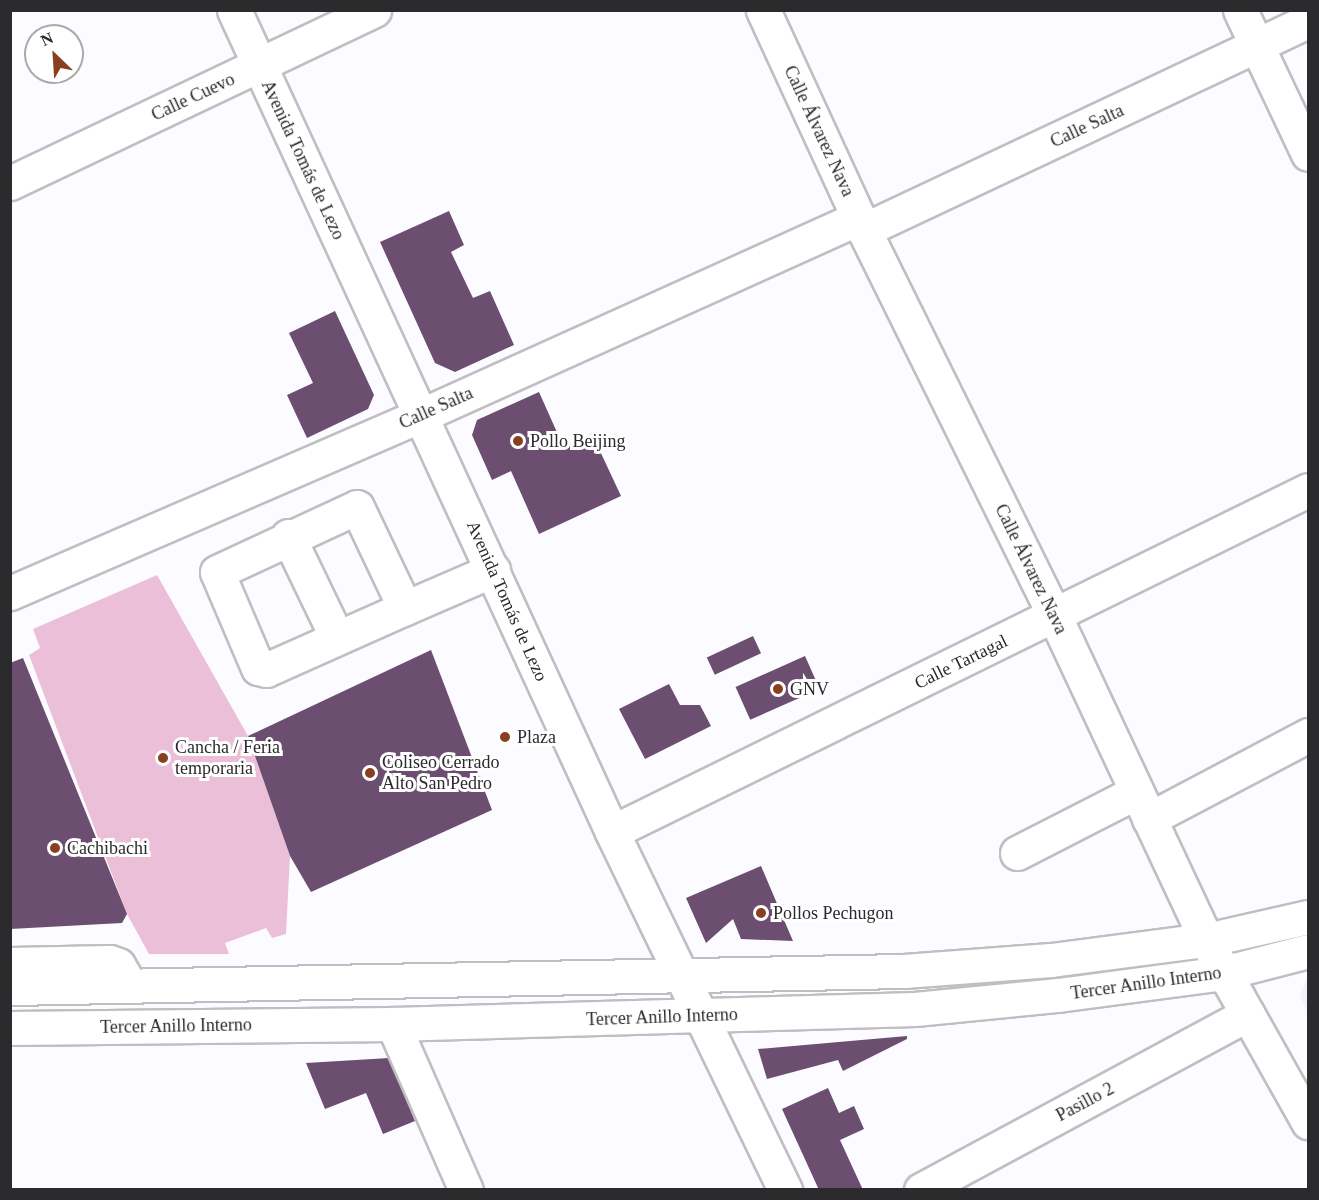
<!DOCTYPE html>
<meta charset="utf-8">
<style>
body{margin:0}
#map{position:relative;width:1319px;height:1200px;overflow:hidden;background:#fcfbff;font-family:Georgia,serif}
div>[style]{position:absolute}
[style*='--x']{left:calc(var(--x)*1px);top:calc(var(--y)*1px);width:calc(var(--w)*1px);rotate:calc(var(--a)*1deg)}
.built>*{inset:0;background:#f4f0fc}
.green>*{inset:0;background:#ecbfd9}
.building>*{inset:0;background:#6c4e70;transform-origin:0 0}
.roads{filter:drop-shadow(2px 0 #c0bec3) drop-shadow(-2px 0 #c0bec3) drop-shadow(0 2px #c0bec3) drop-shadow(0 -2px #c0bec3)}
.minor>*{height:33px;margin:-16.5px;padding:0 16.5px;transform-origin:16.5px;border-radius:16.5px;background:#fff}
.major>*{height:33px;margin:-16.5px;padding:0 16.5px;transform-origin:16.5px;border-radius:16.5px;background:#fff}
.dots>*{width:16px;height:16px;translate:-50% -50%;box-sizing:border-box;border:3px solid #fff;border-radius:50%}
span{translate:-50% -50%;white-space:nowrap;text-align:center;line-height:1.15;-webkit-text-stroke:6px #fff;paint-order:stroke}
.street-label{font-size:18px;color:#2b2a2c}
.poi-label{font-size:18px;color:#2b2a2c}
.left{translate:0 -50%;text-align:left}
.frame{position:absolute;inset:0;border:12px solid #2b2a2c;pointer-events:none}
.north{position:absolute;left:24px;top:24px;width:60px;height:60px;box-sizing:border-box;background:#fff;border:2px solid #aaaaab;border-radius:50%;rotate:335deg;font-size:16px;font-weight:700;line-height:24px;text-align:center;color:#2b2a2c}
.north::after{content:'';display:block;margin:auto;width:21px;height:27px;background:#884020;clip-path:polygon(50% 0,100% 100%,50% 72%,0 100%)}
</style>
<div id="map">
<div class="built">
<div style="clip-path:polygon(1308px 976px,1308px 1013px,1300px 995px)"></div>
</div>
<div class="green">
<div style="clip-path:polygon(157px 575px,248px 736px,290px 856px,286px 934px,272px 938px,266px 928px,225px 943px,229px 954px,149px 954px,127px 914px,29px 655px,40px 648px,33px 629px)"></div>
</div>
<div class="building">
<div style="clip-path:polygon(449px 211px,464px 245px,451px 252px,473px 298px,490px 291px,514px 345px,455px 372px,435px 363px,380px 242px)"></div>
<div style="clip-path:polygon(335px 311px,374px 395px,368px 409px,307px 438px,287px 395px,313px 383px,289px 333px)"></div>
<div style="clip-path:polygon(539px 392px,564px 448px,592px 434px,621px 496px,539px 534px,511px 471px,492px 480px,472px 435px,477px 420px)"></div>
<div style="left:753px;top:636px;width:19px;height:51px;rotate:65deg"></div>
<div style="clip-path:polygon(431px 650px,492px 810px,311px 892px,290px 856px,248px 736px)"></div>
<div style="left:805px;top:656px;width:36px;height:76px;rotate:66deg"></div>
<div style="clip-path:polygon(23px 658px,127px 914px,122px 923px,10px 929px,10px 663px)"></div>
<div style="clip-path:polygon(669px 684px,680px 705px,700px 705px,711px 726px,645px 759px,619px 709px)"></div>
<div style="clip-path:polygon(761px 866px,793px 941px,741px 939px,733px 919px,706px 943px,686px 898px)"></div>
<div style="clip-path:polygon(907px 1036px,907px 1039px,843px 1071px,838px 1060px,767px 1079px,758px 1049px)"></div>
<div style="clip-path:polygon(389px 1058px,415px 1121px,383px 1134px,366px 1093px,325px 1109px,306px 1063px)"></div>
<div style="clip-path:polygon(828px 1088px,839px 1113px,854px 1106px,864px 1129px,840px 1140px,863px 1190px,819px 1190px,782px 1109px)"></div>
</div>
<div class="roads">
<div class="minor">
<div style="--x:234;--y:10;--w:905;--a:65.3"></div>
<div style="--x:612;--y:832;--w:398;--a:64.2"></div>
<div style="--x:763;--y:10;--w:242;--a:65.3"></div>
<div style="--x:864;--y:230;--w:432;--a:63.7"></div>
<div style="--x:1055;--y:617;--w:357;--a:64.9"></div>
<div style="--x:1206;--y:940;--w:209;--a:60.7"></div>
<div style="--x:1240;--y:10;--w:159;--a:64.7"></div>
<div style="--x:10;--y:183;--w:403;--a:-25.4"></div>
<div style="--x:864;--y:230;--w:491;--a:-25.2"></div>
<div style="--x:357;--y:507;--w:112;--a:64.6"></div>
<div style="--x:405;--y:608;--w:152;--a:156"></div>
<div style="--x:266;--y:670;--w:8;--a:-166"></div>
<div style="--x:258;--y:668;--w:104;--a:-113.1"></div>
<div style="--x:217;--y:572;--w:154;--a:-24.9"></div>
<div style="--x:288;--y:536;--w:113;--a:64.3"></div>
<div style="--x:10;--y:593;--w:449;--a:-23.4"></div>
<div style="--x:422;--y:415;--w:479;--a:-24.3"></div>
<div style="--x:405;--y:608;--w:96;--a:-23.4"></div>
<div style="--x:1149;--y:819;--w:180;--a:-27.8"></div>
<div style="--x:612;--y:832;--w:775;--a:-26.17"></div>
<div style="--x:1017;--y:853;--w:134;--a:-27.1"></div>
<div style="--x:10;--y:964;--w:100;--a:-1.1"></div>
<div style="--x:110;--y:962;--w:9;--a:21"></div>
<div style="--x:118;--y:965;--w:23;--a:59"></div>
<div style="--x:393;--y:1024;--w:181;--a:66.3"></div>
<div style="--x:921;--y:1190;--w:371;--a:-28.3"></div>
</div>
<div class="major">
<div style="--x:10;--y:988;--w:894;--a:-1.09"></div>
<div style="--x:904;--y:971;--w:147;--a:-4.3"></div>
<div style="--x:1051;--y:960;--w:156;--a:-7.4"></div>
<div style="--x:1206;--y:940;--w:105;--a:-12.7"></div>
<div style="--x:10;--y:1028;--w:383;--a:-0.6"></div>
<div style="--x:393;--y:1024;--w:522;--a:-1.65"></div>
<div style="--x:915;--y:1009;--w:144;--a:-5.6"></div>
<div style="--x:1058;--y:995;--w:166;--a:-7.6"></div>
<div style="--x:1223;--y:973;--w:88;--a:-14.5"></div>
</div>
</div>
<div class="dots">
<div style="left:518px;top:441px;background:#884020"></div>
<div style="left:778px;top:689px;background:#884020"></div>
<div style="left:505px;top:737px;background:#884020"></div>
<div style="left:163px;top:758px;background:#884020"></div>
<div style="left:370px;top:773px;background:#884020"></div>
<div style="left:55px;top:848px;background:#884020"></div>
<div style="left:761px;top:913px;background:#884020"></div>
</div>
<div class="street-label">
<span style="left:193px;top:97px;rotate:-25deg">Calle Cuevo</span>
<span style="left:1087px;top:126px;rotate:-25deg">Calle Salta</span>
<span style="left:819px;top:131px;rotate:65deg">Calle Álvarez Nava</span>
<span style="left:303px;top:160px;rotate:65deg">Avenida Tomás de Lezo</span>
<span style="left:436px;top:408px;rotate:-24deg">Calle Salta</span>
<span style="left:1031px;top:569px;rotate:64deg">Calle Álvarez Nava</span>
<span style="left:507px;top:601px;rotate:66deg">Avenida Tomás de Lezo</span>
<span style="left:961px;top:662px;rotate:-26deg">Calle Tartagal</span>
<span style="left:1146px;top:983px;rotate:-8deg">Tercer Anillo Interno</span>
<span style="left:662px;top:1017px;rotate:-2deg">Tercer Anillo Interno</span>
<span style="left:176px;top:1026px;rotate:-1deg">Tercer Anillo Interno</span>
<span style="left:1085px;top:1102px;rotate:-28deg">Pasillo 2</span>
</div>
<div class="poi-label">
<span class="left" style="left:530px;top:441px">Pollo Beijing</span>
<span class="left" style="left:790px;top:689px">GNV</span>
<span class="left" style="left:517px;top:737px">Plaza</span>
<span class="left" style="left:175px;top:758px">Cancha / Feria<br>temporaria</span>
<span class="left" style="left:382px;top:773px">Coliseo Cerrado<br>Alto San Pedro</span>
<span class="left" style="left:67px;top:848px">Cachibachi</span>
<span class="left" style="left:773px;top:913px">Pollos Pechugon</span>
</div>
<div class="frame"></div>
<div class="north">N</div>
</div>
